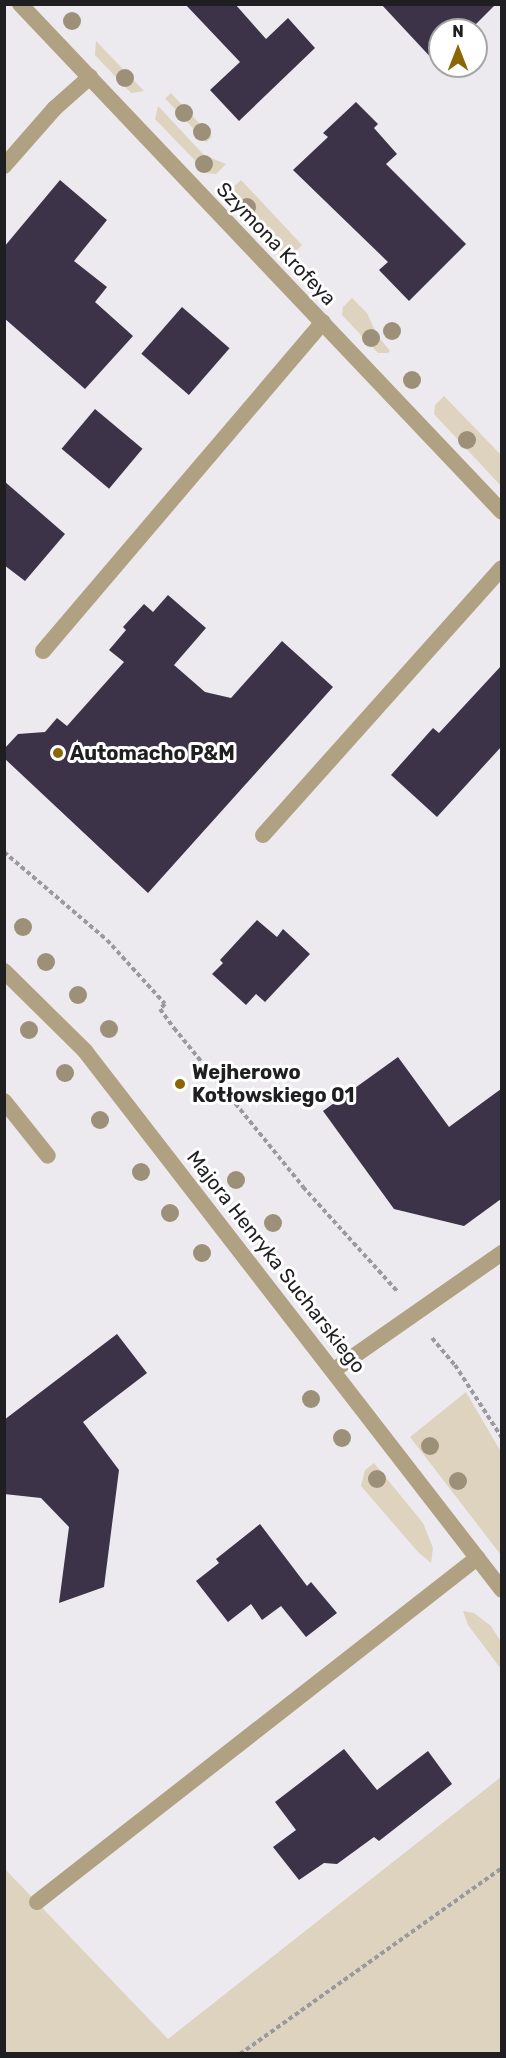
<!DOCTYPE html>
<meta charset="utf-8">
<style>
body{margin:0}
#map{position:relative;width:506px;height:2058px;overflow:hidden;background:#eceaef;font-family:Rubik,sans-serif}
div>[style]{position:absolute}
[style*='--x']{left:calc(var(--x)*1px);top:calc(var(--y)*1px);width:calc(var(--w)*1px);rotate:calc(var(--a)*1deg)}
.green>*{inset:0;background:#ddd3bf;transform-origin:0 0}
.building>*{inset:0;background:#3d3349;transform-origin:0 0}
.path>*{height:4px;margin-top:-2px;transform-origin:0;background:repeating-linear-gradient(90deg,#9a999d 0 4.5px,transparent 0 7.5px)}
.service>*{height:16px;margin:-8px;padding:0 8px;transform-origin:8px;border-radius:8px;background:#b1a183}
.minor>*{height:16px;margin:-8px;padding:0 8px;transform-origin:8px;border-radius:8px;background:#b1a183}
.tertiary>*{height:16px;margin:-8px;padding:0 8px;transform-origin:8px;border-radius:8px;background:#b1a183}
.trees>*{width:18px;height:18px;margin:-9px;border-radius:50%;background:#9d9078}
.dots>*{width:16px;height:16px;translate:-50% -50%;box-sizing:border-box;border:3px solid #fff;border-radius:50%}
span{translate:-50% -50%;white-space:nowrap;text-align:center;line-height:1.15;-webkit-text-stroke:6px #fff;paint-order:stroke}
.street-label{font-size:20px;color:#1f1f21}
.poi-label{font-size:20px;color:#1f1f21;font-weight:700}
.left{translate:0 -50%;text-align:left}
.frame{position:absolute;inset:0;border:6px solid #1f1f21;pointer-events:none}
.north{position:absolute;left:428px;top:18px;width:60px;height:60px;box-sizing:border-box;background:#fff;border:2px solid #a5a5a6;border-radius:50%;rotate:0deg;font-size:16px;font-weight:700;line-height:24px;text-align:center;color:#1f1f21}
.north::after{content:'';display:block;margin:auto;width:21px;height:27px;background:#8a6605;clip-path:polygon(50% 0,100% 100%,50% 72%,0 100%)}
</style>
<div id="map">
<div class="green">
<div style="clip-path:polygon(96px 41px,144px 91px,131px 93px,95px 55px)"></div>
<div style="left:171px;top:93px;width:60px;height:8px;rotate:47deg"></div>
<div style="clip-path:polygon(158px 106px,204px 155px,226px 164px,216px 174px,207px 173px,155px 119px)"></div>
<div style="clip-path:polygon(241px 180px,302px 245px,293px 254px,283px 254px,232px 200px,231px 189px)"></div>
<div style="clip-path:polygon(352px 298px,367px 313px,377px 335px,390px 351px,388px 353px,378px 353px,342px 315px,343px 307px)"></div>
<div style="clip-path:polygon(444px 396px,501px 455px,501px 486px,434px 414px,435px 405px)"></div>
<div style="clip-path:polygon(466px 1392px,501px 1452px,501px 1555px,410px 1437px)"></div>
<div style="clip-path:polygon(374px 1463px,423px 1523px,433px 1548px,431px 1563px,418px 1552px,361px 1486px,365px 1470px)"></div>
<div style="clip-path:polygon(463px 1611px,474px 1613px,491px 1626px,501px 1642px,501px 1669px,468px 1625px)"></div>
<div style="clip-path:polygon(501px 1777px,501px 2053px,5px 2053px,4px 1868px,168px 2039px)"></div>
</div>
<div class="building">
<div style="clip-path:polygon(185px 4px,235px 4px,266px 39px,288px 18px,315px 48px,239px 121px,210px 90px,240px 62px)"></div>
<div style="clip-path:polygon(381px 4px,496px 4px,470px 30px,440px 30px,440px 59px,436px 63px)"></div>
<div style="clip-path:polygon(356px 102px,378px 124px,374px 128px,397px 154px,386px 164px,466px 244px,409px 301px,379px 270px,388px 262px,293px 170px,328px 137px,323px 133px)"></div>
<div style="clip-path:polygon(60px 180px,107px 220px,74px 261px,107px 287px,95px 302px,133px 336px,85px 389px,4px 318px,4px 247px)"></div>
<div style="left:182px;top:307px;width:63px;height:62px;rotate:41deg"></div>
<div style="left:95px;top:409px;width:62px;height:52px;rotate:40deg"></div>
<div style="clip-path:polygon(4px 481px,65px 534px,25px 581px,4px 565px)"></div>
<div style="clip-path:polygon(168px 595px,206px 628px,174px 665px,205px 692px,231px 698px,282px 641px,333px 687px,148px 893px,4px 758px,4px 749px,18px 734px,45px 732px,57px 718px,67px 726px,124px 662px,109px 650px,126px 630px,123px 627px,144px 604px,153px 612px)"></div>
<div style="clip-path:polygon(501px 666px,501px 747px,437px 817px,391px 775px,433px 728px,439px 733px)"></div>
<div style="clip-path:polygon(257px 920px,277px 937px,283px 929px,310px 954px,265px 1002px,256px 994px,246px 1005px,212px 974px,223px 963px,220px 960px)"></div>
<div style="clip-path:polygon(398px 1057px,449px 1127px,501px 1089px,501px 1199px,464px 1226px,394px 1209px,323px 1111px)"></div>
<div style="clip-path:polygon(117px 1334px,147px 1373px,83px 1422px,119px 1470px,104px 1587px,59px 1603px,69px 1527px,41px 1498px,4px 1494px,4px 1420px)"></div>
<div style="clip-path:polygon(260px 1524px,307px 1586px,311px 1582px,337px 1613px,306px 1637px,281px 1606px,262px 1620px,251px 1604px,228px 1622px,196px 1581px,219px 1563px,216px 1559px)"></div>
<div style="clip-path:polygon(344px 1749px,377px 1790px,428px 1751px,452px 1784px,379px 1841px,374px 1837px,337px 1864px,324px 1863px,299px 1880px,273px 1847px,296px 1830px,275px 1802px)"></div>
</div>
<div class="path">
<div style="--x:4;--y:852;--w:135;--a:40.5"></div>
<div style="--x:107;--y:940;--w:86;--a:47.8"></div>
<div style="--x:165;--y:1004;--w:7;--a:135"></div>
<div style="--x:160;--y:1009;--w:24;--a:54"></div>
<div style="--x:174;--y:1028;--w:205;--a:50.9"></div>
<div style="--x:303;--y:1187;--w:140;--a:47.9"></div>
<div style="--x:432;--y:1338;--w:35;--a:50"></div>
<div style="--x:455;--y:1365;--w:87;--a:57.2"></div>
<div style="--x:240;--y:2054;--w:321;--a:-35.4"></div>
</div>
<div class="service">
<div style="--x:4;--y:166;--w:77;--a:-48.7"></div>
<div style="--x:55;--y:108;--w:47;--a:-41.5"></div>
<div style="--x:43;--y:651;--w:432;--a:-49.6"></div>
<div style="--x:263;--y:835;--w:358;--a:-48.2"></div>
</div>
<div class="minor">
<div style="--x:20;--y:4;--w:700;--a:46.5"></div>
<div style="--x:4;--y:1101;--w:70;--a:51.3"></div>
<div style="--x:334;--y:1370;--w:205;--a:-34.9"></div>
<div style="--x:37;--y:1902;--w:559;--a:-38.02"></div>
</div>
<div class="tertiary">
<div style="--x:4;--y:971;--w:114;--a:44.6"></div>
<div style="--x:85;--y:1051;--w:681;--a:52.27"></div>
</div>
<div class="trees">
<div style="left:72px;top:21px"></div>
<div style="left:125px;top:78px"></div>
<div style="left:184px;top:113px"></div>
<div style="left:202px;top:132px"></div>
<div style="left:204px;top:164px"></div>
<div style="left:247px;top:207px"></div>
<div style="left:392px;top:331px"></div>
<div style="left:371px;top:338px"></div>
<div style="left:412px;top:380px"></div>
<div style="left:467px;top:440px"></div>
<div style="left:23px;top:927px"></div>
<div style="left:46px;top:962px"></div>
<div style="left:78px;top:995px"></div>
<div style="left:109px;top:1029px"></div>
<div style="left:29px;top:1030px"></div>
<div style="left:65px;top:1073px"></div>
<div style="left:100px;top:1120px"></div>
<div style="left:141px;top:1172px"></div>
<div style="left:236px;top:1180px"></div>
<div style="left:170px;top:1213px"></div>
<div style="left:273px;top:1223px"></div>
<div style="left:202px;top:1253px"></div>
<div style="left:311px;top:1399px"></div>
<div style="left:342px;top:1438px"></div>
<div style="left:430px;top:1446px"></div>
<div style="left:377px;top:1479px"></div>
<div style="left:458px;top:1481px"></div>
</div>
<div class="dots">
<div style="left:58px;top:753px;background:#8a6605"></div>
<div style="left:180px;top:1084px;background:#8a6605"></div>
</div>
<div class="street-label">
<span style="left:276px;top:244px;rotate:46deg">Szymona Krofeya</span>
<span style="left:276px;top:1262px;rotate:52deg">Majora Henryka Sucharskiego</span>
</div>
<div class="poi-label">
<span class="left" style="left:70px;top:753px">Automacho P&amp;M</span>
<span class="left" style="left:192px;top:1084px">Wejherowo<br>Kotłowskiego 01</span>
</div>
<div class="frame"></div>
<div class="north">N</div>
</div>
